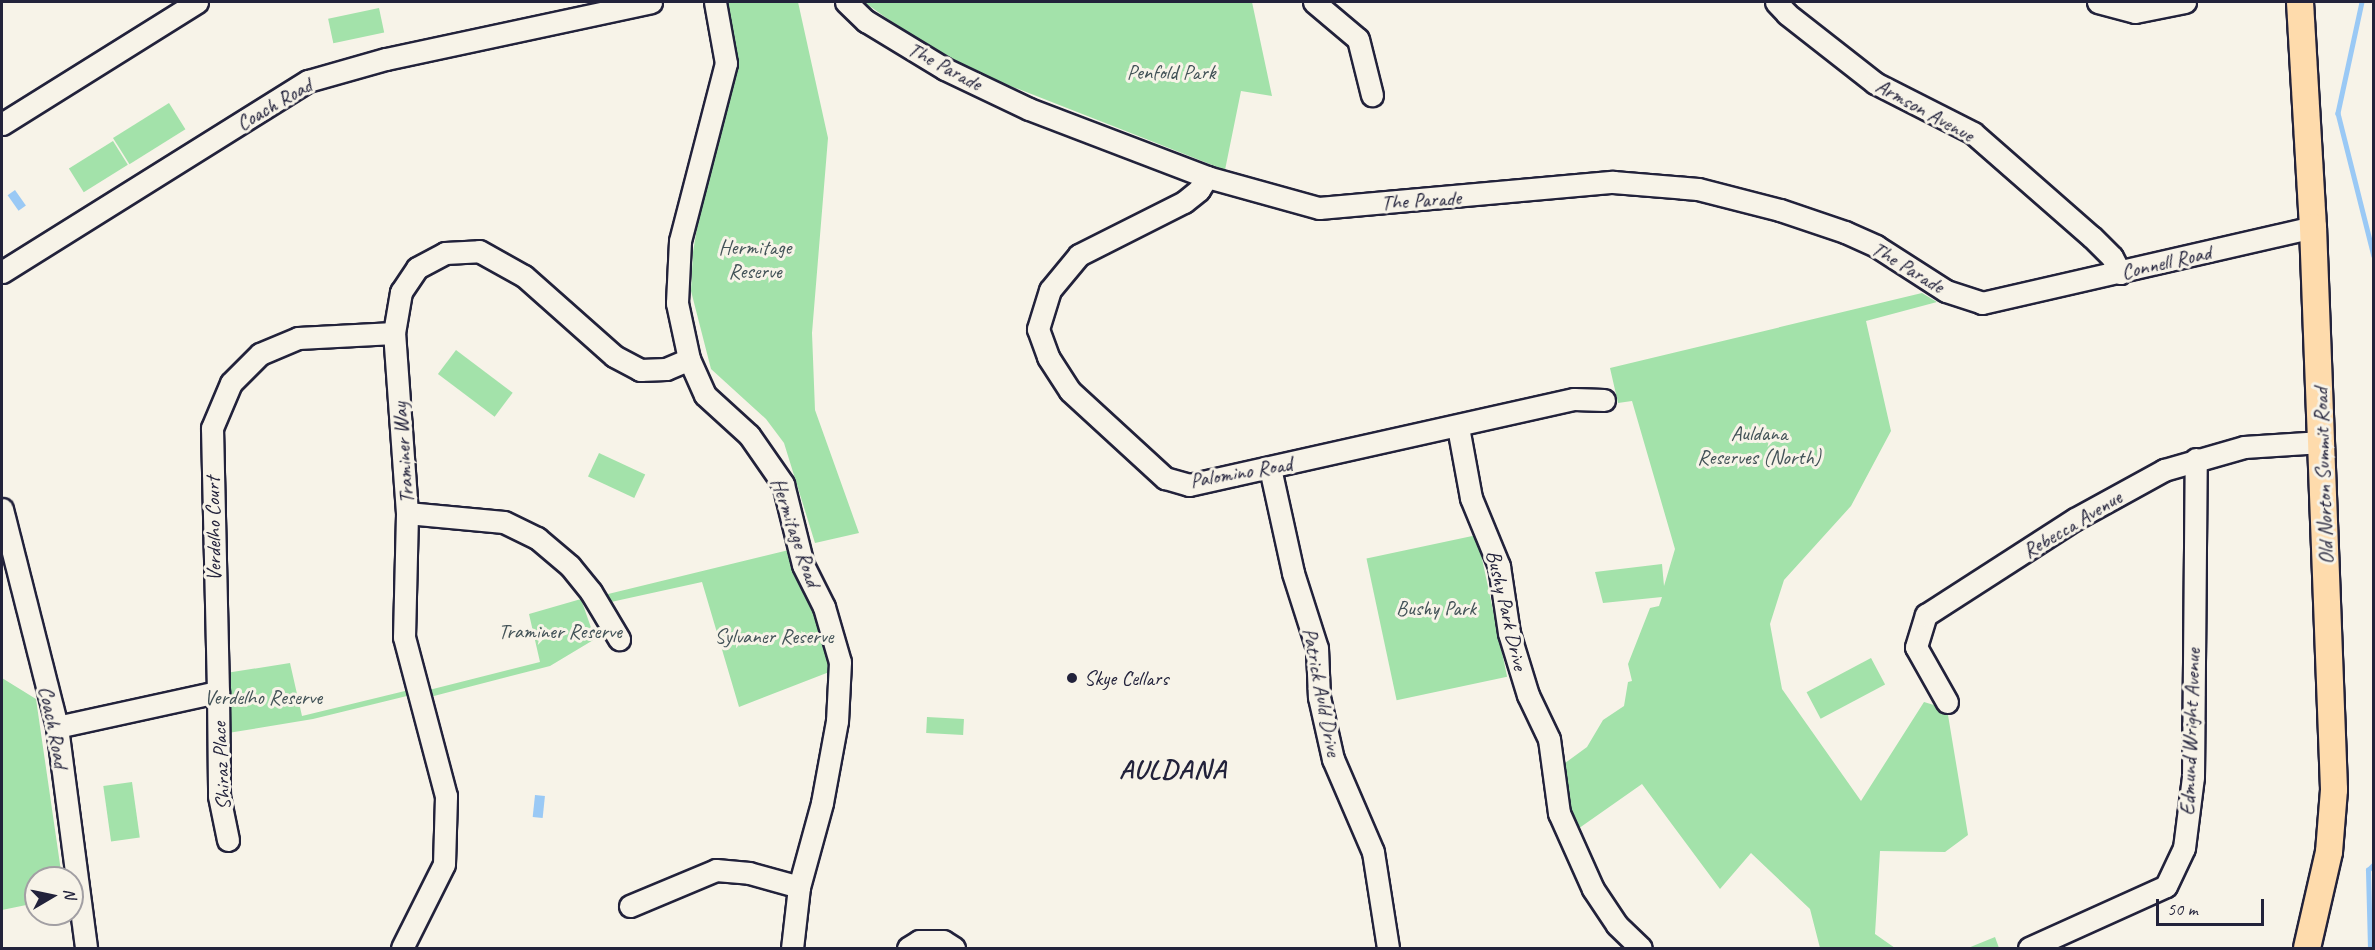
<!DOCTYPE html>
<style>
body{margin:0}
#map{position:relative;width:2375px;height:950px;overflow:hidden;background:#f7f3e8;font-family:Caveat,sans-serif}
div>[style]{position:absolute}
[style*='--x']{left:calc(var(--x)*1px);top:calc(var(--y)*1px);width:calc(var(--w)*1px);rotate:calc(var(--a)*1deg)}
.green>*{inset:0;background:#a3e2aa;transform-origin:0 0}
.water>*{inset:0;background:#9ac9f5;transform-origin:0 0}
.stream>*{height:4.5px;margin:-2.25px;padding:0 2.25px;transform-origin:2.25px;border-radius:2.25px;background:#9ac9f5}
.roads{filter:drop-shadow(2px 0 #22223b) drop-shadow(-2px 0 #22223b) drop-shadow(0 2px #22223b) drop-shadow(0 -2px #22223b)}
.minor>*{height:21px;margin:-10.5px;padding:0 10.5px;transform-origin:10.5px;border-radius:10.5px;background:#f7f3e8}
.major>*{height:26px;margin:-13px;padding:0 13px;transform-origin:13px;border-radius:13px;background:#fedbac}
.dots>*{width:16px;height:16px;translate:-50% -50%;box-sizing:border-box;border:3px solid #f7f3e8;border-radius:50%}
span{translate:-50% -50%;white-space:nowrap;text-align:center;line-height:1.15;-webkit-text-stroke:6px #f7f3e8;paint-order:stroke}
.street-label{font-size:21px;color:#22223b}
.park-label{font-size:21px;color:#425257}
.poi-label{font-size:21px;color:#22223b}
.left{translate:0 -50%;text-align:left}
.district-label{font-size:27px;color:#22223b;font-weight:700;letter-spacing:1.5px}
.frame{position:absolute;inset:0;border:3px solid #22223b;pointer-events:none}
.north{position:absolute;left:24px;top:866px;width:60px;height:60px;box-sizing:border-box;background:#f7f3e8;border:2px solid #a29fa3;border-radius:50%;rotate:81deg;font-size:16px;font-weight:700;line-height:24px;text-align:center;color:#22223b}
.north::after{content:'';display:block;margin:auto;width:21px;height:27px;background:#22223b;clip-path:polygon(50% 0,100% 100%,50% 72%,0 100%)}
.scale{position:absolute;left:2156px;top:899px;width:108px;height:27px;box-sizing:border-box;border:3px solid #22223b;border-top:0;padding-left:8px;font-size:18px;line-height:21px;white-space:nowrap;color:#22223b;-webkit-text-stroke:4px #f7f3e8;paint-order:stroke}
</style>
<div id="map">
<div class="green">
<div style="clip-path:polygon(721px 2px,798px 2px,828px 138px,812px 333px,815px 410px,859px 533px,815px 543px,784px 443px,766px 419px,711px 369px,691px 291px,693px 252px,712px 138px)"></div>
<div style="clip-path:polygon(864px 2px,1252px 2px,1272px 96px,1241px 91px,1225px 170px,980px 74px,920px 42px)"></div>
<div style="left:379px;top:8px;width:25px;height:52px;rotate:78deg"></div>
<div style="left:169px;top:103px;width:31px;height:66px;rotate:58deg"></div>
<div style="left:113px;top:141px;width:28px;height:52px;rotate:58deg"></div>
<div style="clip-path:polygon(1922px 293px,1937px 302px,1866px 321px,1891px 431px,1851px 506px,1784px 580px,1770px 624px,1782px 689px,1861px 801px,1924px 702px,1947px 709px,1968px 835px,1945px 852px,1880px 851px,1875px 934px,1895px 948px,1820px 948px,1810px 909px,1751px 853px,1720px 889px,1642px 784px,1575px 831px,1561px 766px,1587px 747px,1603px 720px,1624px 706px,1628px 682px,1632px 681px,1628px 664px,1650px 608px,1659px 606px,1662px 597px,1603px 603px,1595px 572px,1662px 564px,1664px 586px,1675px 549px,1632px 401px,1618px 403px,1610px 368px)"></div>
<div style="left:456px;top:350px;width:71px;height:30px;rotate:37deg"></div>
<div style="left:599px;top:453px;width:51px;height:26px;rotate:25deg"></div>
<div style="left:1477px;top:535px;width:145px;height:113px;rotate:78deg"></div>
<div style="clip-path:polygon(793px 549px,837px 669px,739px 707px,702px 582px,611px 602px,604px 595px)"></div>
<div style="clip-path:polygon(581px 599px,595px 639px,550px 666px,430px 697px,429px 690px,540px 662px,529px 614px)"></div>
<div style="left:1871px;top:658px;width:30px;height:73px;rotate:62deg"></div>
<div style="clip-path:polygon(290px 663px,302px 716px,409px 690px,411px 695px,313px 719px,228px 733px,226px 673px)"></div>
<div style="clip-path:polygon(2px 678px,36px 699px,62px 878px,36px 878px,36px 903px,2px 910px)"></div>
<div style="left:927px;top:717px;width:37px;height:16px;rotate:3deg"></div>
<div style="left:132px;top:782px;width:56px;height:29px;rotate:82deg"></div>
<div style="clip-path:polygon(1995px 937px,1999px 948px,1968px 948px)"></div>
</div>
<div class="water">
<div style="left:15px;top:190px;width:19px;height:9px;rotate:55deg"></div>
<div style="left:535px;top:795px;width:10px;height:22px;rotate:6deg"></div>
</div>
<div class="stream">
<div style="--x:2362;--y:2;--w:114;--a:102.2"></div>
<div style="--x:2338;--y:113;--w:147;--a:75.9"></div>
<div style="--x:2370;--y:948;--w:78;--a:-91.5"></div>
<div style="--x:2368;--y:870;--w:8;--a:-45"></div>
</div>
<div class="roads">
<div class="minor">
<div style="--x:715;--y:2;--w:62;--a:79.8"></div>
<div style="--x:726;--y:63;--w:184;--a:104.5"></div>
<div style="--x:680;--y:241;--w:62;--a:92.8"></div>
<div style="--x:677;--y:303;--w:57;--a:77.9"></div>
<div style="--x:689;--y:359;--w:39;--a:66"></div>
<div style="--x:705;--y:395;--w:59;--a:42.3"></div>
<div style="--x:749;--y:435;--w:60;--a:55.2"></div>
<div style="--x:783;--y:484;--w:83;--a:76.1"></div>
<div style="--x:803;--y:565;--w:47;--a:63.4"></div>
<div style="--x:824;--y:607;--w:57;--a:73.8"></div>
<div style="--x:840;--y:662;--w:59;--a:92.9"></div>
<div style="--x:837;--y:721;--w:83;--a:100.4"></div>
<div style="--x:822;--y:803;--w:87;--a:105.3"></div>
<div style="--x:799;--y:887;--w:61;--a:96.5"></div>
<div style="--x:846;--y:2;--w:28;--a:44"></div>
<div style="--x:866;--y:21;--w:92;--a:31.3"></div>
<div style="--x:945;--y:69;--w:93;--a:25.5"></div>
<div style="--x:1029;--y:109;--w:191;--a:20.9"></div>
<div style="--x:1207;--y:177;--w:116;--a:15.5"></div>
<div style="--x:1319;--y:208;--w:295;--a:-5.1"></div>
<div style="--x:1613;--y:182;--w:85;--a:4.7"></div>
<div style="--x:1698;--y:189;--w:85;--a:14.4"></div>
<div style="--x:1780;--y:210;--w:69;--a:18.7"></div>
<div style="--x:1845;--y:232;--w:34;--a:24"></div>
<div style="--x:1876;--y:246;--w:83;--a:32.7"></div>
<div style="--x:1946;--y:291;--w:38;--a:18"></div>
<div style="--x:1982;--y:303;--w:340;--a:-12.9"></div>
<div style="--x:1314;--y:2;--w:57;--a:40.1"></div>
<div style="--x:1358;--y:39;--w:58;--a:76"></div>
<div style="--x:1776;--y:2;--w:16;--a:47"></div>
<div style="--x:1787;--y:14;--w:112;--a:38.1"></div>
<div style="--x:1875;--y:83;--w:110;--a:27"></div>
<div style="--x:1973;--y:133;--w:158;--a:41.2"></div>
<div style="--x:2092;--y:237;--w:28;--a:45"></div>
<div style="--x:2112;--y:257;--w:18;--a:63"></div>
<div style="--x:2098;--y:2;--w:38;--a:15"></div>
<div style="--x:2135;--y:12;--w:51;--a:-11.3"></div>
<div style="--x:2;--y:124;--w:230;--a:-32"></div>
<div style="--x:1207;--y:177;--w:15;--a:122"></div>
<div style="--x:1199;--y:190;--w:19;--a:141"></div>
<div style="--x:1184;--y:202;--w:118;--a:153.2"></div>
<div style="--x:1079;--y:255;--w:45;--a:129.6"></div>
<div style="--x:1050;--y:290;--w:41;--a:107.1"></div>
<div style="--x:1038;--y:329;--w:30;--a:70"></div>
<div style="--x:1048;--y:357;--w:40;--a:57.1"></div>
<div style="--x:1070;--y:391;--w:129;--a:42.5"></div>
<div style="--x:1165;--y:478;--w:25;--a:16"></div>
<div style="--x:1189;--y:485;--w:394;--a:-12.6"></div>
<div style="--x:1574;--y:399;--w:30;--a:2"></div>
<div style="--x:2;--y:272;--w:361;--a:-32"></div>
<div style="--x:308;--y:81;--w:81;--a:-15.8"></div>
<div style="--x:386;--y:59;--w:271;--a:-12.1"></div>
<div style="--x:1458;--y:427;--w:72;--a:79.6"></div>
<div style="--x:1471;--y:498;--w:74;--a:67.6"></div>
<div style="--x:1499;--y:566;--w:68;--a:81.5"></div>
<div style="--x:1509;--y:633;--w:65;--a:73"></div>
<div style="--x:1528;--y:695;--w:49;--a:64.5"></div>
<div style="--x:1549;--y:739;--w:75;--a:82.3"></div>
<div style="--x:1559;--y:813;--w:83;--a:65.9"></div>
<div style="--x:1593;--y:889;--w:43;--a:56.3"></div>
<div style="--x:1617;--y:925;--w:33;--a:44"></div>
<div style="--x:1270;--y:468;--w:107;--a:77.6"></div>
<div style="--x:1293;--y:573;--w:79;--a:72.3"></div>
<div style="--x:1317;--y:648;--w:49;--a:87.7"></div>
<div style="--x:1319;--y:697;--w:64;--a:77.3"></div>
<div style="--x:1333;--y:759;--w:101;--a:66.7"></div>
<div style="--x:1373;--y:852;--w:97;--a:81.1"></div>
<div style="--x:2;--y:509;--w:225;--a:75.8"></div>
<div style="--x:57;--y:727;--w:223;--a:82.5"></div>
<div style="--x:407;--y:513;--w:97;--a:5.3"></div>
<div style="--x:504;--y:522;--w:37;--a:26"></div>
<div style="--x:537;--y:538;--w:43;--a:40.3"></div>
<div style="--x:570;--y:566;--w:33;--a:51"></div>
<div style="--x:591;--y:592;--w:55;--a:59.2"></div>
<div style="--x:218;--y:692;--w:104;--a:89.4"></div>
<div style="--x:219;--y:796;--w:45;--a:78.4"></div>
<div style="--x:1947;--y:702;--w:63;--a:-119.4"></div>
<div style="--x:1916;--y:647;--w:34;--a:-73"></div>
<div style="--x:1926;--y:615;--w:177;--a:-32.8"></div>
<div style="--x:2075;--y:519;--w:102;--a:-28.8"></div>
<div style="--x:2164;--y:470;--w:83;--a:-16"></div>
<div style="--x:2244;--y:447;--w:78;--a:-3.7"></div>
<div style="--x:57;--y:727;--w:165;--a:-12.3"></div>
<div style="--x:218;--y:692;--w:264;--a:-91.3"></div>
<div style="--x:212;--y:428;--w:49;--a:-67.1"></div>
<div style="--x:231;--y:383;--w:41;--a:-45"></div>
<div style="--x:260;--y:354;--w:41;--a:-22.8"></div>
<div style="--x:298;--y:338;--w:96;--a:-3"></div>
<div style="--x:630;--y:906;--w:93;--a:-22.7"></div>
<div style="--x:716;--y:870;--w:33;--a:5"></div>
<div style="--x:749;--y:873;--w:52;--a:15.6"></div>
<div style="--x:402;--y:948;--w:94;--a:-63.4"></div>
<div style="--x:444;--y:864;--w:68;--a:-88.3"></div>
<div style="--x:446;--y:796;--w:164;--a:-104.8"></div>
<div style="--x:404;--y:637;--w:124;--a:-88.6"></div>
<div style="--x:407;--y:513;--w:180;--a:-94.1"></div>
<div style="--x:394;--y:333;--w:42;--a:-80.3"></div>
<div style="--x:401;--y:292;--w:29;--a:-56"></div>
<div style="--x:417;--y:268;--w:32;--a:-28"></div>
<div style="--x:445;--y:253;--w:34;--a:-3"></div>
<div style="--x:479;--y:251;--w:51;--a:29.1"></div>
<div style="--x:524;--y:276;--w:120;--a:41.6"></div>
<div style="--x:614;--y:356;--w:30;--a:28"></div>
<div style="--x:640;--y:370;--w:26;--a:-2"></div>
<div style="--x:666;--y:369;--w:25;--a:-23"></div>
<div style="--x:908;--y:948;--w:13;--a:-32"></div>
<div style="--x:919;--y:941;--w:24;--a:0"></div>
<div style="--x:943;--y:941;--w:13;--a:32"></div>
<div style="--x:2029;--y:948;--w:150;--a:-24.3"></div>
<div style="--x:2166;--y:886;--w:42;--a:-64.7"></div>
<div style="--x:2184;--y:848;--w:72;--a:-82.8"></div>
<div style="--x:2193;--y:777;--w:318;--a:-89.5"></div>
</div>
<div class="major">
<div style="--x:2300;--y:2;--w:225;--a:86.7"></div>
<div style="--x:2313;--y:227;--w:563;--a:87.86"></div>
<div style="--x:2334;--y:790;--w:62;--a:94.6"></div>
<div style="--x:2329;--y:852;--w:98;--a:102.9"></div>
</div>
</div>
<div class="dots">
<div style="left:1072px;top:678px;background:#22223b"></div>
</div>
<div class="street-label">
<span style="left:945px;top:66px;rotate:28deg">The Parade</span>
<span style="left:274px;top:104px;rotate:-30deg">Coach Road</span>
<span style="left:1925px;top:110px;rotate:29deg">Armson Avenue</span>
<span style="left:1421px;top:200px;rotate:-4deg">The Parade</span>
<span style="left:2166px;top:262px;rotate:-13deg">Connell Road</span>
<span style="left:1908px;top:267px;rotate:31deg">The Parade</span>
<span style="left:403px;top:453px;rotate:-94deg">Traminer Way</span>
<span style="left:1241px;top:472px;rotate:-10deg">Palomino Road</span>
<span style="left:2323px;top:476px;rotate:-92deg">Old Norton Summit Road</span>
<span style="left:2072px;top:524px;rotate:-31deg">Rebecca Avenue</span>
<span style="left:213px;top:529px;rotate:-91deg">Verdelho Court</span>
<span style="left:796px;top:532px;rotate:71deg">Hermitage Road</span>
<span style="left:1507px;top:610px;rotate:77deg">Bushy Park Drive</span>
<span style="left:1322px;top:692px;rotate:79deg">Patrick Auld Drive</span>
<span style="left:54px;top:727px;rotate:79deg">Coach Road</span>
<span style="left:2190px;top:732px;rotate:-88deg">Edmund Wright Avenue</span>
<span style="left:221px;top:766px;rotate:-93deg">Shiraz Place</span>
</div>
<div class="park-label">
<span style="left:1171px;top:72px">Penfold Park</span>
<span style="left:755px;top:259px">Hermitage<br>Reserve</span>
<span style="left:1759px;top:445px">Auldana<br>Reserves (North)</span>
<span style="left:1436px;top:608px">Bushy Park</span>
<span style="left:560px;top:631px">Traminer Reserve</span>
<span style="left:774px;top:636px">Sylvaner Reserve</span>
<span style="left:263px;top:697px">Verdelho Reserve</span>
</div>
<div class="poi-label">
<span class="left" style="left:1084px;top:678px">Skye Cellars</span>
</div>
<div class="district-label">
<span style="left:1173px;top:770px">AULDANA</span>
</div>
<div class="frame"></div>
<div class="north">N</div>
<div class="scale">50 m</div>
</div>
